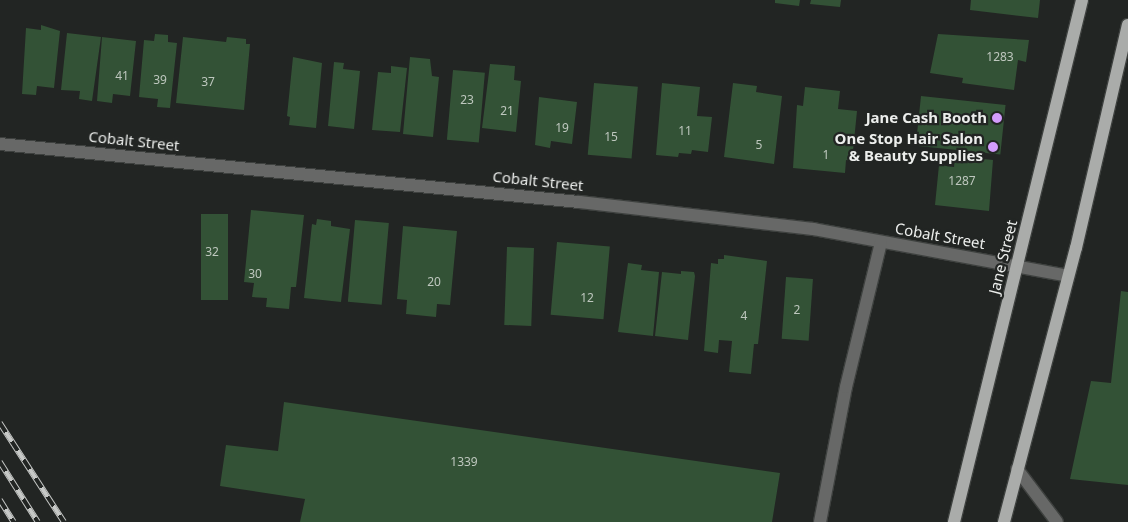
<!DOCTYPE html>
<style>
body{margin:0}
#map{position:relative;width:1128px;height:522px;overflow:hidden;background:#222523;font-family:"Noto Sans",sans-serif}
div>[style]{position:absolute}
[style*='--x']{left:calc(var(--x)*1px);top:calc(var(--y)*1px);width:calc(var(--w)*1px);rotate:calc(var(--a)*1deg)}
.building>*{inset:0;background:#335236;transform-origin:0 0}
.roads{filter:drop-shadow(1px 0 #3e413f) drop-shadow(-1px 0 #3e413f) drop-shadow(0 1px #3e413f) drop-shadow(0 -1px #3e413f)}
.minor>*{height:12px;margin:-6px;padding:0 6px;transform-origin:6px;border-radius:6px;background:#676867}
.major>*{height:12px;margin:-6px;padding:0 6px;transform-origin:6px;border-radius:6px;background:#aaacaa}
.rail>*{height:5.5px;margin-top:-2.75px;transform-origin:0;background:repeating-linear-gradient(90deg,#222523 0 11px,#c7c9c7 0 22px);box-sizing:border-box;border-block:1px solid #c7c9c7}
.dots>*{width:14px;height:14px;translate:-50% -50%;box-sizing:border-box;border:2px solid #222523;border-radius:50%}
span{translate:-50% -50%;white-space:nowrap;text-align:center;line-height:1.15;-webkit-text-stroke:4.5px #222523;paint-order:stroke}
.number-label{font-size:12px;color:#bec7be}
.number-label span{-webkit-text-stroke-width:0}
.poi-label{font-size:15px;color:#eceeec;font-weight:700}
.right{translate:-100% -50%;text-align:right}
.street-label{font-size:15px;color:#eceeec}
</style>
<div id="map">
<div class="building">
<div style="clip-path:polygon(775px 0,800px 0,799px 6px,775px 3px)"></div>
<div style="clip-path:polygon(811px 0,841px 0,840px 7px,810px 4px)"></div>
<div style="clip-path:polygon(971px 0,1040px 0,1038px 18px,970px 10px)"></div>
<div style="clip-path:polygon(41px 25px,60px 31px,54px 88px,37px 86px,36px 95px,22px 94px,26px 28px,41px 30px)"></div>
<div style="clip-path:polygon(67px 33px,101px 37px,92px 101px,79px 99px,80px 91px,61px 90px)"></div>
<div style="clip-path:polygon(155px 34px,168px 35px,168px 42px,177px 43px,170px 108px,157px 107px,158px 99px,139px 97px,144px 40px,154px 41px)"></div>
<div style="clip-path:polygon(938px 34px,1029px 40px,1026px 62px,1018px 60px,1014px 90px,962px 83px,963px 78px,930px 73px)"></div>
<div style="clip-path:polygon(102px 37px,136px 41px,130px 96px,113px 94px,112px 103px,97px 101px)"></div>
<div style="clip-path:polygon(183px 37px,226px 42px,227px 37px,246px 39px,246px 44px,250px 44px,244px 110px,176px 103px)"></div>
<div style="clip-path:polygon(293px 57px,322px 63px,316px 128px,289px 125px,290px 117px,287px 116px)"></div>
<div style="clip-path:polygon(410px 57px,430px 59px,432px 76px,439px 77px,433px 137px,403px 134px)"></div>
<div style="clip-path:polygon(334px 62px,344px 63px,343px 69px,360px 71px,354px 129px,328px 126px)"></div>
<div style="clip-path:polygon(490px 64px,515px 66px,514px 80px,521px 81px,516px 132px,482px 128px)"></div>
<div style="clip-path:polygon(391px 66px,407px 68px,400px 132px,372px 130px,378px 72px,391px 73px)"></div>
<div style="left:453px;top:70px;width:32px;height:70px;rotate:5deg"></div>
<div style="left:594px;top:83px;width:44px;height:72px;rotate:5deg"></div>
<div style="clip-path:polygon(662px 83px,700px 87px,697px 116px,712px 117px,708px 152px,692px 150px,691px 154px,679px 153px,678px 157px,656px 155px)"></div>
<div style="clip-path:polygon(733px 83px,757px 86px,756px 92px,782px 96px,774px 164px,724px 157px)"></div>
<div style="clip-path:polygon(805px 87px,840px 91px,838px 109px,857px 111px,852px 161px,846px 160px,845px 173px,793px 168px,797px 105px,803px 106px)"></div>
<div style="left:921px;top:96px;width:85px;height:50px;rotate:6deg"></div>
<div style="clip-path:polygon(539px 97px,577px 102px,572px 144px,551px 141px,550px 148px,535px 145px)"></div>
<div style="clip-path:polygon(955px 156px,993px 160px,989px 211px,935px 205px,939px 165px,954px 167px)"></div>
<div style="clip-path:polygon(251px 210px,304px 215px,296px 287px,291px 287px,289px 309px,266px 307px,267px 298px,252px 297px,254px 283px,244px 282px)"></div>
<div style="left:201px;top:214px;width:27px;height:86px"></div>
<div style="clip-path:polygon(317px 219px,331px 221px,331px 226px,350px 229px,341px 302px,304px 298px,312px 224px,316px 225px)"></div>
<div style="left:355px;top:220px;width:34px;height:82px;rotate:5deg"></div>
<div style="clip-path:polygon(403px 226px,457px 231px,450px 305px,437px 304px,436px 317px,406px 314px,407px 300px,397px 299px)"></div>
<div style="left:557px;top:242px;width:53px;height:73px;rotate:5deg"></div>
<div style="left:507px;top:247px;width:27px;height:78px;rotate:2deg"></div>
<div style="clip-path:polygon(724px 255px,767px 261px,758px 344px,754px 344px,751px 374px,729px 372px,732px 341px,719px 340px,718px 353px,704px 351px,711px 263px,718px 264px,718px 259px,724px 259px)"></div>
<div style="clip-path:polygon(628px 263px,642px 265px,641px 270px,659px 272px,653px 336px,618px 332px)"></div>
<div style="clip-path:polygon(681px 271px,694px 272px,695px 276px,688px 340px,655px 336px,662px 272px,681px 274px)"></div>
<div style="left:786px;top:277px;width:27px;height:62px;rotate:4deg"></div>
<div style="clip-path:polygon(1121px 291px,1128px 292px,1128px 485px,1070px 479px,1091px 381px,1111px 383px)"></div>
<div style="clip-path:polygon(284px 402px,780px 473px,772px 522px,300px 522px,305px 499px,220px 486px,226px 445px,278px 451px)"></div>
</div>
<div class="roads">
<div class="minor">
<div style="--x:0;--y:144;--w:582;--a:5.72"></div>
<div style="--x:579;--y:202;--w:236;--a:6.6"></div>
<div style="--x:813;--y:229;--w:259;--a:10.4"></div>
<div style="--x:1017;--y:469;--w:66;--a:53"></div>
<div style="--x:820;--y:522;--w:137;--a:-79.1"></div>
<div style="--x:846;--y:387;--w:149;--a:-76.4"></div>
</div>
<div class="major">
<div style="--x:954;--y:522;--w:537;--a:-76.22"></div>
<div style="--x:1004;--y:522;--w:283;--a:-75.3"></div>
<div style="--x:1076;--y:248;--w:229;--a:-76.9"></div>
</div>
</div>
<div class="rail">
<div style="--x:0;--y:423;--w:118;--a:57.1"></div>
<div style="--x:0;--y:462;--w:71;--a:57.7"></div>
<div style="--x:0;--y:500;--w:26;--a:58"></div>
</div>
<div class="dots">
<div style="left:997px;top:118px;background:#d39cfc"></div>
<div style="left:993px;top:147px;background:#d39cfc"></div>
</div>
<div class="number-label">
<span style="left:1000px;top:57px">1283</span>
<span style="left:122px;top:76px">41</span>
<span style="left:160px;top:80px">39</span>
<span style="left:208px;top:82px">37</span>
<span style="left:467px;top:100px">23</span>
<span style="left:507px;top:111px">21</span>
<span style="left:562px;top:128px">19</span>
<span style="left:685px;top:131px">11</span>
<span style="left:611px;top:137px">15</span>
<span style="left:759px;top:145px">5</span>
<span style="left:826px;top:155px">1</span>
<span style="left:962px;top:181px">1287</span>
<span style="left:212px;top:252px">32</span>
<span style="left:255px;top:274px">30</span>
<span style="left:434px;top:282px">20</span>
<span style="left:587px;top:298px">12</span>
<span style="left:797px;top:310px">2</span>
<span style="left:744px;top:316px">4</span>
<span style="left:464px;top:462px">1339</span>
</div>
<div class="poi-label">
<span class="right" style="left:987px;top:118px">Jane Cash Booth</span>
<span class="right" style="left:983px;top:147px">One Stop Hair Salon<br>&amp; Beauty Supplies</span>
</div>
<div class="street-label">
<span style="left:134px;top:141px;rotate:6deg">Cobalt Street</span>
<span style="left:538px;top:181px;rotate:6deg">Cobalt Street</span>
<span style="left:940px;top:236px;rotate:10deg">Cobalt Street</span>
<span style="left:1003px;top:257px;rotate:-76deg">Jane Street</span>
</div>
</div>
